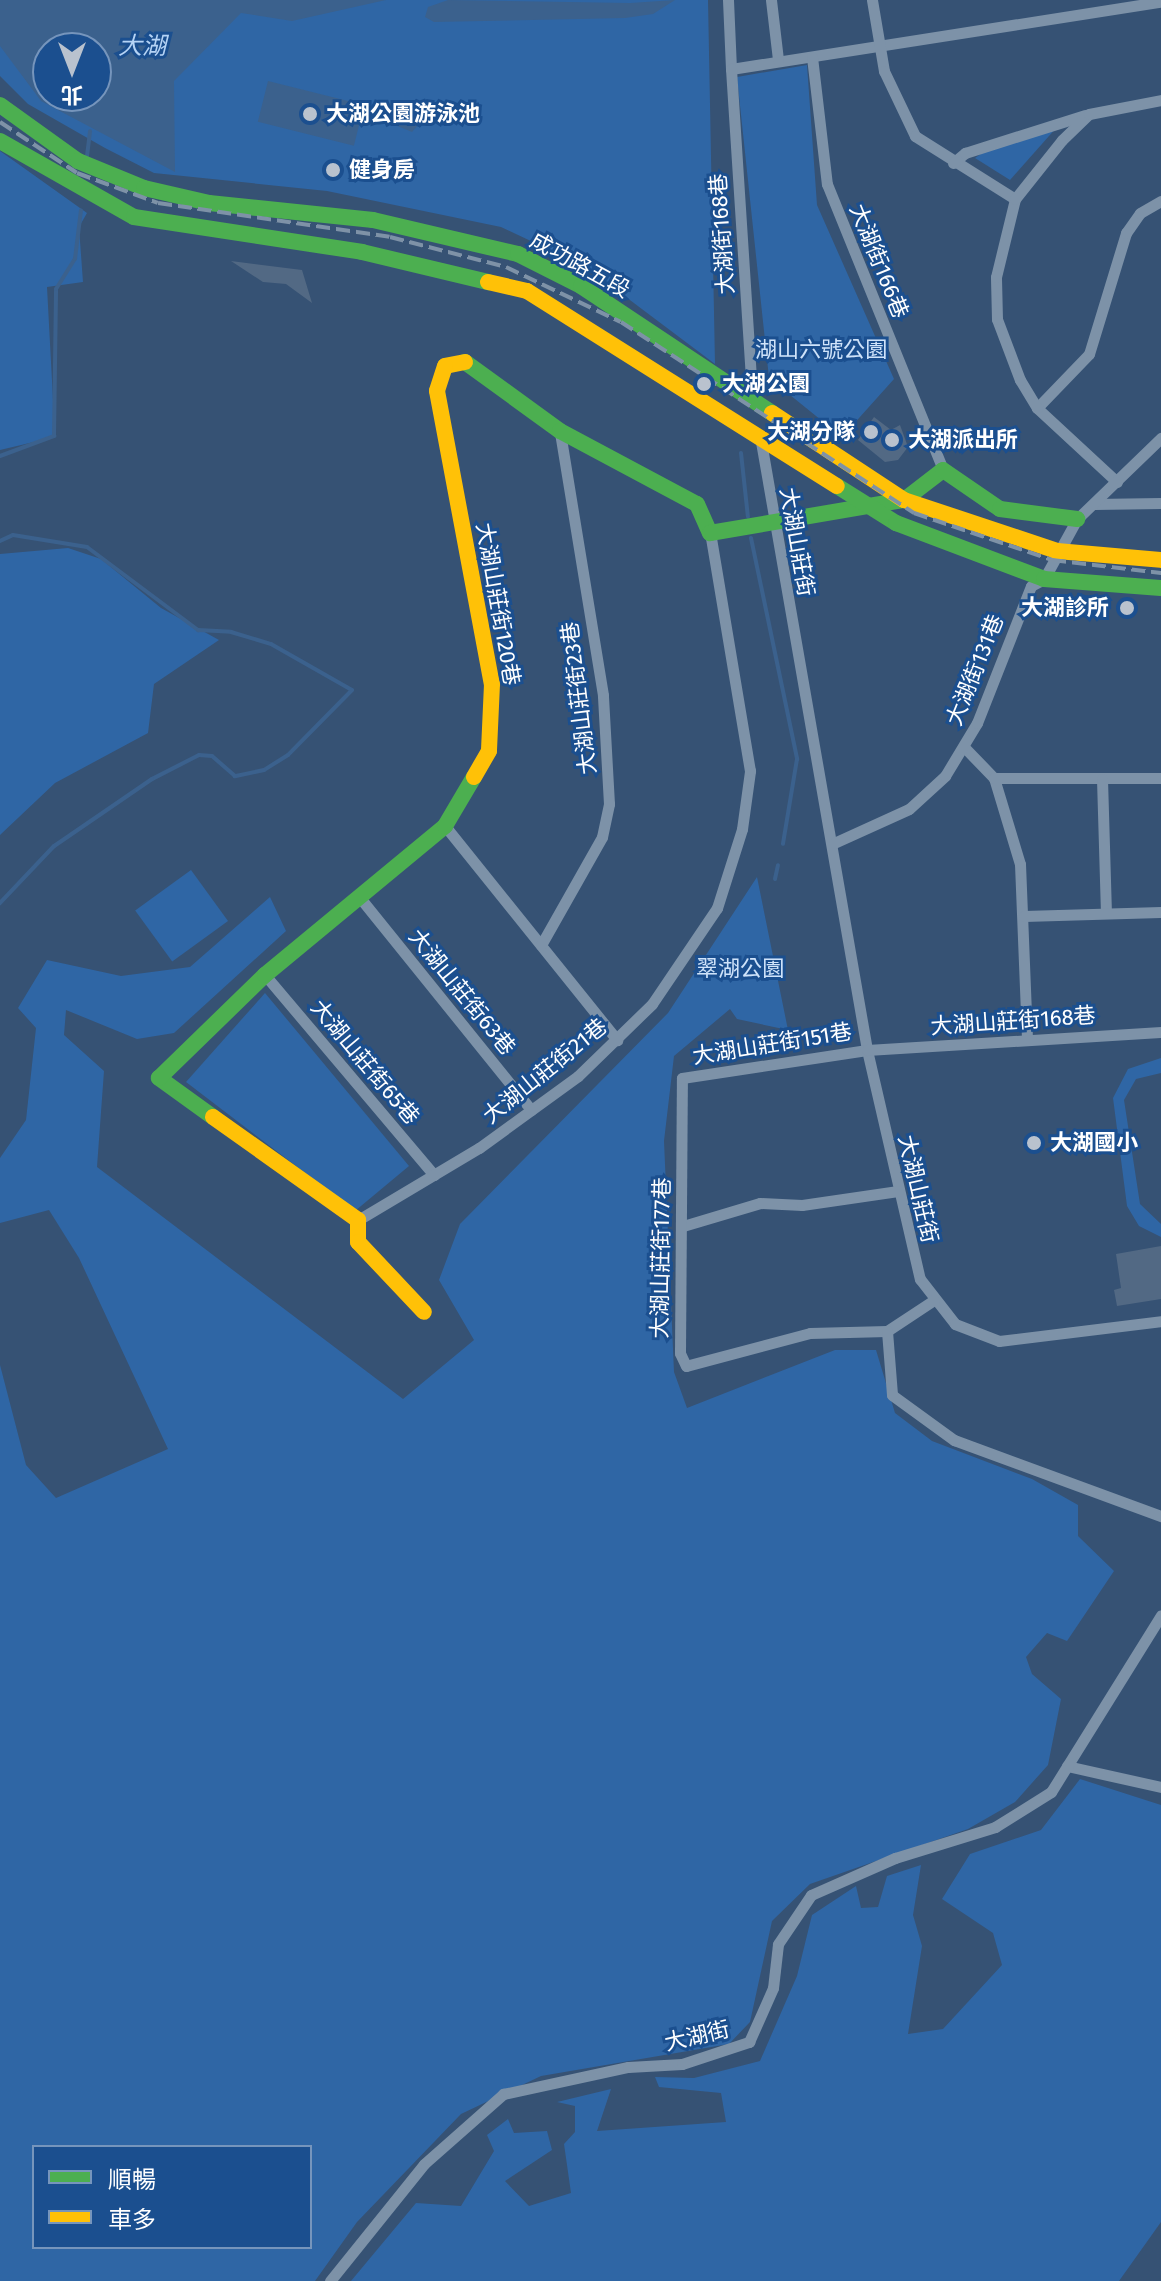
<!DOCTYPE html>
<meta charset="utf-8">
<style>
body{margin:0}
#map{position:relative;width:1161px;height:2281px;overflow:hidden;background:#365274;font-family:"Fira Sans","Noto Sans TC",sans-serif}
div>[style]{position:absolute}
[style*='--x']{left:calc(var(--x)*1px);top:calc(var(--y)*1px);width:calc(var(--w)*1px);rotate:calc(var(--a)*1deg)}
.green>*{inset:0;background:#2f66a5;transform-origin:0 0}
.water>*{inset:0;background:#3b618d;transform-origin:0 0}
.stream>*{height:4px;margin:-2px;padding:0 2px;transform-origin:2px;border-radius:2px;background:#3b618d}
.building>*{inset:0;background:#526984}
.street>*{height:11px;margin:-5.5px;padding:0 5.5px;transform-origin:5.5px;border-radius:5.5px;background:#7d92a8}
.fast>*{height:16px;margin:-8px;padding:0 8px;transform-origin:8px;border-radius:8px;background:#4caf50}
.slow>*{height:16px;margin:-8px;padding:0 8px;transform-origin:8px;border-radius:8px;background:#ffc107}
.rail>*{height:4px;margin-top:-2px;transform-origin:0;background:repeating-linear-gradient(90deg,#7e92a7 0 14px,transparent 0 20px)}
.dots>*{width:22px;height:22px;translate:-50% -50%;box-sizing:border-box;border:4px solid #1b4f8f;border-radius:50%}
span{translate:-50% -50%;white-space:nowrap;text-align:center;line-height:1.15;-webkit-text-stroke:6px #1b4f8f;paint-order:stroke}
.poi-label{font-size:22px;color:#fff;font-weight:700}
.left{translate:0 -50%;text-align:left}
.right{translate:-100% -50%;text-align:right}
.street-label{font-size:22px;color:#fff}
.park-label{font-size:22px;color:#cfe3fa}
.water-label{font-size:24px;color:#b5d3f5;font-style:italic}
.legend{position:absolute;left:32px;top:2145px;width:280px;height:104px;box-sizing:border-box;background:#1b4f8f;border:2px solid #7695bc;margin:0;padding:10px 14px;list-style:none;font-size:24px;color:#fff}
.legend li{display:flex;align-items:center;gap:16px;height:40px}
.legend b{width:40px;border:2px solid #7695bc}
.north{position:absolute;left:32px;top:32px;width:80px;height:80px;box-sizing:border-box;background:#1b4f8f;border:2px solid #7695bc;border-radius:50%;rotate:180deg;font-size:22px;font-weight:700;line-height:32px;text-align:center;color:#fff}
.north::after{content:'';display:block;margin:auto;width:28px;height:36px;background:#b9c2ce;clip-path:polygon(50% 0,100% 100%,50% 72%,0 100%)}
</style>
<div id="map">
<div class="green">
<div style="clip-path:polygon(evenodd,0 0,708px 0,715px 364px,586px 267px,501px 227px,327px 191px,154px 173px,105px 148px,28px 104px,0 76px,0 0,48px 48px,96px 48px,96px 96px,48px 96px,48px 48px)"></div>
<div style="clip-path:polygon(807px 65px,817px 205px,894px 379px,842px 437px,769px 378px,737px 77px)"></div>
<div style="clip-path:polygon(1057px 127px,1010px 180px,975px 158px,985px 151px)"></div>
<div style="clip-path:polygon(0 151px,87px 213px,79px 227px,83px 282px,47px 287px,55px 437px,0 450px)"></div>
<div style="clip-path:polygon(68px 548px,101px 559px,161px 608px,219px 640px,154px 684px,148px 733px,55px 783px,0 835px,0 554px)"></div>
<div style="left:191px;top:870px;width:63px;height:69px;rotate:54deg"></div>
<div style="clip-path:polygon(evenodd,757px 877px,788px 1030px,737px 1019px,730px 1009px,674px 1056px,664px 1141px,674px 1372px,687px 1408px,835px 1350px,876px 1350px,895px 1413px,932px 1441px,1032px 1479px,1078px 1505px,1078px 1536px,1114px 1571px,1067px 1641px,1047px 1633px,1026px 1657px,1032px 1674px,1061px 1699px,1048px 1765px,1015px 1802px,968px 1829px,810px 1884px,772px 1921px,750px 2022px,729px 2044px,541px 2076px,461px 2114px,357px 2222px,315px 2281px,0 2281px,0 1365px,26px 1465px,56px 1498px,168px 1449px,79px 1258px,49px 1210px,0 1223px,0 1158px,26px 1120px,36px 1028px,18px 1008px,47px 960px,121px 976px,190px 967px,270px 897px,286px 931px,174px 1033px,137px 1039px,66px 1010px,64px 1035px,104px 1071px,97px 1167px,403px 1399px,474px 1340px,439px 1280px,460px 1224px,668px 1013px,757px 877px,34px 2147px,310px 2147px,310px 2247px,34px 2247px,34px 2147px)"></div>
<div style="clip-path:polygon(265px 993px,409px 1166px,355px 1211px,186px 1082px)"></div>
<div style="clip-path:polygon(1161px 1058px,1161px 1073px,1136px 1079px,1124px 1100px,1140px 1204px,1161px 1224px,1161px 1237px,1139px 1226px,1127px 1206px,1113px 1098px,1128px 1069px)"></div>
<div style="clip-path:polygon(1080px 1779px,1161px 1805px,1161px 2222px,1119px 2281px,351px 2281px,416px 2203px,461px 2206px,494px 2151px,487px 2135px,508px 2119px,514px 2133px,547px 2131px,552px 2150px,505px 2181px,529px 2206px,571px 2193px,564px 2144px,575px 2132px,575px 2106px,557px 2102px,611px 2089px,597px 2131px,726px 2122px,721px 2093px,659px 2087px,655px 2077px,694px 2078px,760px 2061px,797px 1976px,812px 1915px,856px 1886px,861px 1908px,878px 1907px,887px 1876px,921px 1865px,913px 1915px,922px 1946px,908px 2034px,943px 2029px,1002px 1965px,993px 1933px,942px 1899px,970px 1854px,1041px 1830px)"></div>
</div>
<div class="water">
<div style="clip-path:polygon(evenodd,0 0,386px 0,292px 21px,241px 13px,174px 81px,175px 172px,41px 101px,0 46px,0 0,96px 48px,96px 96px,48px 96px,48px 48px,96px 48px)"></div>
<div style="clip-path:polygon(448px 0,630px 3px,675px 0,653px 14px,625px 18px,434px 22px,425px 17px,428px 7px)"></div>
<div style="left:268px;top:81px;width:99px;height:42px;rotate:14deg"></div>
<div style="clip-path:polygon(401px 101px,418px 125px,412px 132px,383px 120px,389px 103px)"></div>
</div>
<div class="stream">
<div style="--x:87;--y:156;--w:25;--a:-83"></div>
<div style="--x:741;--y:453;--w:64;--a:83.8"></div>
<div style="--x:0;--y:456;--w:58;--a:-20.3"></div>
<div style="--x:54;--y:436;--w:147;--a:-89.2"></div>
<div style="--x:56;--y:289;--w:36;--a:-58"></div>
<div style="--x:75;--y:259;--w:49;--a:-83"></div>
<div style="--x:751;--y:538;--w:226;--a:78.2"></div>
<div style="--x:797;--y:759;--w:86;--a:99.4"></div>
<div style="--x:0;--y:541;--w:14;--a:-25"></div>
<div style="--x:13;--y:535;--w:75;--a:9.2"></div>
<div style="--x:87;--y:547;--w:139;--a:36.8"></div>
<div style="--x:198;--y:630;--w:33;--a:3"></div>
<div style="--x:231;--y:632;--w:42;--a:16.7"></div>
<div style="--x:271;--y:644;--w:93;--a:29.6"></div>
<div style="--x:352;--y:690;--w:91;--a:134.6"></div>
<div style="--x:288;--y:755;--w:28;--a:148"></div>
<div style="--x:264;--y:770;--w:30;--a:168"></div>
<div style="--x:235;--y:776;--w:30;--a:-139"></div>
<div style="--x:212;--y:756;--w:13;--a:-176"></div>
<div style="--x:199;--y:755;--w:53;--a:152.9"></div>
<div style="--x:152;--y:779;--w:119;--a:145.6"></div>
<div style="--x:54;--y:846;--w:79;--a:133.5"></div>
<div style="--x:775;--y:879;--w:14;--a:-78"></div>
</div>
<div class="building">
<div style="clip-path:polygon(231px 261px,302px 270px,312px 303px,286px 284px,263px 282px)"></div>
<div style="clip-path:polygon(874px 417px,891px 430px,900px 425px,908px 447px,898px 460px,885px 462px,858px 440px)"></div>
<div style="clip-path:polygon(1161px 1246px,1161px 1299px,1117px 1306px,1114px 1290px,1121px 1288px,1116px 1254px)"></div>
</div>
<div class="street">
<div style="--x:728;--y:0;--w:69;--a:87.5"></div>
<div style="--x:731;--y:69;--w:435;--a:-8.9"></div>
<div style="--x:771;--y:0;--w:60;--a:83.3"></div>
<div style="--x:872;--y:0;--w:72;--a:80.4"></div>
<div style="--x:884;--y:71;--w:72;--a:64.5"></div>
<div style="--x:915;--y:136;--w:118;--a:32.2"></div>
<div style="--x:812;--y:57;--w:128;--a:83.3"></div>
<div style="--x:827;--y:184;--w:309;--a:67.9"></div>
<div style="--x:731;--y:69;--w:328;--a:86.3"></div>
<div style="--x:953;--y:163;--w:16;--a:-40"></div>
<div style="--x:965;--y:153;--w:126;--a:-17.6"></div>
<div style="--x:1037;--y:408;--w:75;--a:-46.1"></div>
<div style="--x:1089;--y:354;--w:127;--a:-73"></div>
<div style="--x:1126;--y:233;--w:24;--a:-55"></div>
<div style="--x:1140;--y:213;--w:24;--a:-30"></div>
<div style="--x:760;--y:436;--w:623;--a:80.11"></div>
<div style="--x:867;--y:1050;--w:235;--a:77"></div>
<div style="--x:920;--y:1279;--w:57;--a:52.1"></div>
<div style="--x:955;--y:1324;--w:47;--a:21.1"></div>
<div style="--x:999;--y:1341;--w:163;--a:-7"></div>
<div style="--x:1117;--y:482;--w:109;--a:-137.2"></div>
<div style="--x:1037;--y:408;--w:33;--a:-121"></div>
<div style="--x:1020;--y:380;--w:65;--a:-110.7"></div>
<div style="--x:997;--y:319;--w:42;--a:-91.4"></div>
<div style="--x:996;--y:277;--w:80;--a:-76.3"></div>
<div style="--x:1015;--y:199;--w:75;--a:-51.5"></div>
<div style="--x:1062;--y:140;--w:37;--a:-44"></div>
<div style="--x:1089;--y:114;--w:73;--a:-11"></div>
<div style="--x:1094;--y:504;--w:67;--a:-0.9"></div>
<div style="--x:965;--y:748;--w:42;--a:46"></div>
<div style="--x:994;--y:778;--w:90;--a:73.2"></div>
<div style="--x:1020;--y:864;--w:175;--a:87.7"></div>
<div style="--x:994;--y:778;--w:167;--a:0"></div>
<div style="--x:1102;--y:779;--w:134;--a:88.3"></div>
<div style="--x:445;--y:826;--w:275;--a:51.2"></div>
<div style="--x:834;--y:843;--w:82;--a:-24.4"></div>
<div style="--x:909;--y:809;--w:49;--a:-42.5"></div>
<div style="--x:945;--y:776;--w:62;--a:-58.9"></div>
<div style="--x:977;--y:723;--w:147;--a:-68.5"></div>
<div style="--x:1031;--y:586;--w:15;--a:-28"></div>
<div style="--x:1044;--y:579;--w:68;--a:-61.2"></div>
<div style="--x:1077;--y:519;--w:117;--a:-44"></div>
<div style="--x:361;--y:899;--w:271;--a:51.1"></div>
<div style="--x:1024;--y:916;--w:137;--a:-1.7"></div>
<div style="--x:541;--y:945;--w:124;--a:-60.5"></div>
<div style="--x:602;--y:837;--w:34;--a:-78"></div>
<div style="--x:609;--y:804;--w:109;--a:-93.2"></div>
<div style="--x:603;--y:695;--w:267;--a:-99.3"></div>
<div style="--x:265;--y:975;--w:262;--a:49.8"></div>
<div style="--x:358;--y:1220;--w:141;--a:-30.8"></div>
<div style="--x:479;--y:1148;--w:122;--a:-36"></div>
<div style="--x:578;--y:1076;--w:103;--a:-44.2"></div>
<div style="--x:652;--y:1004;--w:116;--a:-55.9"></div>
<div style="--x:717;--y:908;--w:83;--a:-72.4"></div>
<div style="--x:742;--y:829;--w:59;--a:-82.1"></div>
<div style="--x:750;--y:771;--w:241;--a:-99.5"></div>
<div style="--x:683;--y:1226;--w:80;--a:-16.6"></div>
<div style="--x:760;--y:1203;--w:42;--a:2.7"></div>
<div style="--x:802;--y:1205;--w:97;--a:-8.3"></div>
<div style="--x:934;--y:1300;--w:56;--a:146.6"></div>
<div style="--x:887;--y:1331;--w:77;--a:178.5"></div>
<div style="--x:810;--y:1333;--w:128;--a:165.1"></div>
<div style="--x:686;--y:1366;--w:14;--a:-115"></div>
<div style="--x:680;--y:1353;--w:275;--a:-89.6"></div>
<div style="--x:682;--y:1078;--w:187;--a:-8.6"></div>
<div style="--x:867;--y:1050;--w:295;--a:-3.5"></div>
<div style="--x:887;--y:1331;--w:64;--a:85.5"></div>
<div style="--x:892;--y:1395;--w:77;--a:36"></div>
<div style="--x:954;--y:1440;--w:221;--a:20.2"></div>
<div style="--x:1067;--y:1766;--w:96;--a:12.6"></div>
<div style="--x:330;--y:2281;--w:150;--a:-51.2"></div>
<div style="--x:424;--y:2164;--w:106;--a:-41.5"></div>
<div style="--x:503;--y:2094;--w:128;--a:-12.2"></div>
<div style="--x:628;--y:2067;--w:54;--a:-3.2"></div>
<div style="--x:682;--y:2064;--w:71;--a:-18.2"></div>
<div style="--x:749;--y:2042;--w:59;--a:-66"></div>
<div style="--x:773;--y:1988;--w:44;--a:-83.5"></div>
<div style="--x:778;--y:1944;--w:59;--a:-56"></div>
<div style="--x:811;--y:1895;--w:92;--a:-23.8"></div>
<div style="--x:895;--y:1858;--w:105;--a:-17.2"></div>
<div style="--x:995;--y:1827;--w:66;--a:-32"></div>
<div style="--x:1051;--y:1792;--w:208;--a:-58.1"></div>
</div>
<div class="fast">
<div style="--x:0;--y:105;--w:96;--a:35.7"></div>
<div style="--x:78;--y:161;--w:71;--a:22.2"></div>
<div style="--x:144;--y:188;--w:67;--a:13"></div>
<div style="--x:209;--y:203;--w:165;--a:5.9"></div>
<div style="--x:373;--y:220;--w:149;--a:13.2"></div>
<div style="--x:518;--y:254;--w:71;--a:26.9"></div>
<div style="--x:581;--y:286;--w:229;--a:33.6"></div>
<div style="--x:0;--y:141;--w:154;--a:29.6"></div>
<div style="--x:134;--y:217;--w:231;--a:8.7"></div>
<div style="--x:362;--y:252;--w:130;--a:13.4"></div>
<div style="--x:465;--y:362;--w:117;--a:36"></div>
<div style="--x:560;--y:431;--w:155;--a:28.1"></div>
<div style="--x:697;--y:504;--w:32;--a:66"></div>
<div style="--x:710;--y:533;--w:197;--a:-9.7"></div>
<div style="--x:904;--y:500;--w:49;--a:-37.6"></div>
<div style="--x:943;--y:470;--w:69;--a:34.4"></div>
<div style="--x:1000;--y:509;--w:78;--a:7.4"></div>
<div style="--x:837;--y:486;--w:70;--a:32.1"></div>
<div style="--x:896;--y:523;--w:158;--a:20.7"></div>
<div style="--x:1044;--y:579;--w:117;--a:4.4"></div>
<div style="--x:213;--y:1117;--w:67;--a:-144.2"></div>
<div style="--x:159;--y:1078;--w:148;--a:-44.2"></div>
<div style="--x:265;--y:975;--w:234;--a:-39.6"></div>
<div style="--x:445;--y:826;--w:57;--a:-59.4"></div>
</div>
<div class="slow">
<div style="--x:488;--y:282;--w:40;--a:13"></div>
<div style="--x:527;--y:291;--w:366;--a:32.2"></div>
<div style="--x:465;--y:362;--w:20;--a:169"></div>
<div style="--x:445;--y:366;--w:26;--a:108"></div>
<div style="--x:437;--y:391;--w:298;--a:79.4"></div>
<div style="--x:492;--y:684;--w:67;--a:92.6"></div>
<div style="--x:489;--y:751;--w:30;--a:120"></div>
<div style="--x:772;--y:413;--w:158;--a:33.4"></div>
<div style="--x:904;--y:500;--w:161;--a:18.4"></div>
<div style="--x:1057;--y:551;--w:104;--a:4.9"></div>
<div style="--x:213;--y:1117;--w:178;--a:35.4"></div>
<div style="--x:358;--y:1220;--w:22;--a:90"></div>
<div style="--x:358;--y:1242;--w:96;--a:46.7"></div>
</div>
<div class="rail">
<div style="--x:0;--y:122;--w:92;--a:33.5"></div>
<div style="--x:77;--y:173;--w:86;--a:20.3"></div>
<div style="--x:158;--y:203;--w:234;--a:8.3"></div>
<div style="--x:390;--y:237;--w:120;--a:14.5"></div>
<div style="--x:506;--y:267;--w:127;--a:25.6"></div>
<div style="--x:621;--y:322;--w:350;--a:33.1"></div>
<div style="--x:914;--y:513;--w:146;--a:18.8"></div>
<div style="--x:1052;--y:560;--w:110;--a:6.8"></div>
</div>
<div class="dots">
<div style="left:310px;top:114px;background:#b9c2ce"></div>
<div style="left:333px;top:170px;background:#b9c2ce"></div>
<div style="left:704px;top:384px;background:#b9c2ce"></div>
<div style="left:871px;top:432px;background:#b9c2ce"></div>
<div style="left:892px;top:440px;background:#b9c2ce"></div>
<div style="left:1127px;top:608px;background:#b9c2ce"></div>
<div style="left:1034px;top:1143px;background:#b9c2ce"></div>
</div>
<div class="poi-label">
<span class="left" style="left:326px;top:114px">大湖公園游泳池</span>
<span class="left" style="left:349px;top:170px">健身房</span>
<span class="left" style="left:722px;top:384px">大湖公園</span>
<span class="right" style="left:855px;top:432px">大湖分隊</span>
<span class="left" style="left:908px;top:440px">大湖派出所</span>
<span class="right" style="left:1109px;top:608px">大湖診所</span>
<span class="left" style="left:1050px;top:1143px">大湖國小</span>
</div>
<div class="street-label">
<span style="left:722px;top:234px;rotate:-94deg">大湖街168巷</span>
<span style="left:879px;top:261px;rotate:68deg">大湖街166巷</span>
<span style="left:580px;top:265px;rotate:29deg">成功路五段</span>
<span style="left:797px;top:542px;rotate:80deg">大湖山莊街</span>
<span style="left:498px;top:604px;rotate:80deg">大湖山莊街120巷</span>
<span style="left:975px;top:670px;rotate:-68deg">大湖街131巷</span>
<span style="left:579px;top:698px;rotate:-97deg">大湖山莊街23巷</span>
<span style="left:462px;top:992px;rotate:51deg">大湖山莊街63巷</span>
<span style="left:1013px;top:1021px;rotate:-4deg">大湖山莊街168巷</span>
<span style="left:772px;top:1044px;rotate:-9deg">大湖山莊街151巷</span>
<span style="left:365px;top:1062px;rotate:50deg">大湖山莊街65巷</span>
<span style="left:545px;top:1071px;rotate:-39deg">大湖山莊街21巷</span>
<span style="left:918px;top:1189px;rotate:77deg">大湖山莊街</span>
<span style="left:661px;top:1258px;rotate:-89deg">大湖山莊街177巷</span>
<span style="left:697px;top:2036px;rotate:-13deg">大湖街</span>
</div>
<div class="park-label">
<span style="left:821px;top:350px">湖山六號公園</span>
<span style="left:740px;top:969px">翠湖公園</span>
</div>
<div class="water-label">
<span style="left:142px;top:47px">大湖</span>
</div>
<ul class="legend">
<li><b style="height:10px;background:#4caf50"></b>順暢</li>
<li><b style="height:10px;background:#ffc107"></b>車多</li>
</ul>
<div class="north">北</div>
</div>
